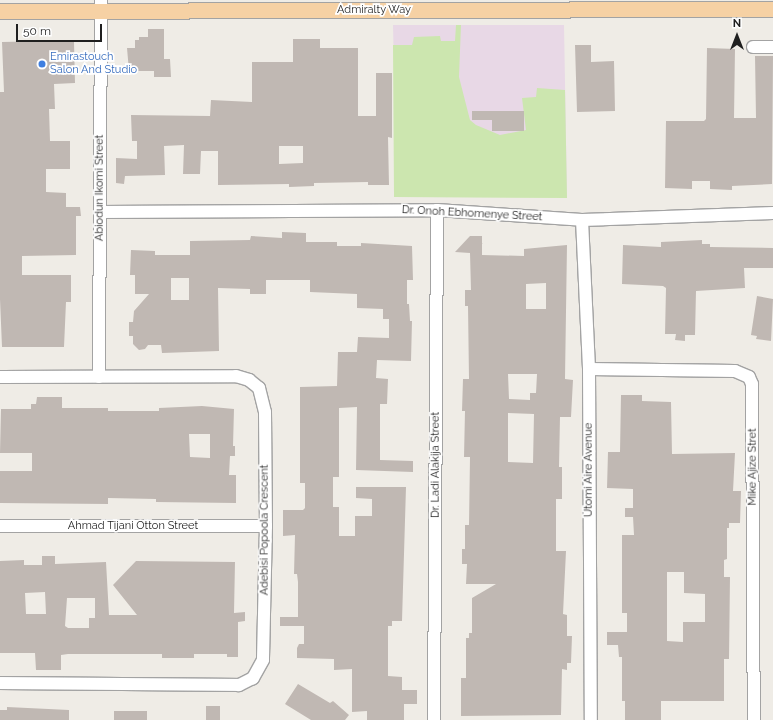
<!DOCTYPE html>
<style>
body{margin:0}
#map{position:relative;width:773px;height:720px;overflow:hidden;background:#efece6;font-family:Raleway,sans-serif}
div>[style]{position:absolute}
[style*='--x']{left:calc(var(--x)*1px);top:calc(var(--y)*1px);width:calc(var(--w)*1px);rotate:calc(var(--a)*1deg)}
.industrial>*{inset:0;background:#e8d8e6}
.grass>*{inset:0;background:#cce6af}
.building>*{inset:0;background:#c0b8b3;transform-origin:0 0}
.roads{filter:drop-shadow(1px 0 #a3a3a3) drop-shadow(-1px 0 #a3a3a3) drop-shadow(0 1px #a3a3a3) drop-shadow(0 -1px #a3a3a3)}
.minor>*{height:12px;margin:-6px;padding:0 6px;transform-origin:6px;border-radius:6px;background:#fff}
.major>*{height:15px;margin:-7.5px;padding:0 7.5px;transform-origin:7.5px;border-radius:7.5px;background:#f6d1a4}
.dots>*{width:11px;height:11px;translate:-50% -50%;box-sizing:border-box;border:2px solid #fff;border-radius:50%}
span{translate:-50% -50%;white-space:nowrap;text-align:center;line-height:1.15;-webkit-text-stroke:3.5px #fff;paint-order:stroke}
.street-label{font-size:11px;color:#1f1f1f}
.shop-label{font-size:11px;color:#366cbe}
.left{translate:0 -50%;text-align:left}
.north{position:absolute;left:717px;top:16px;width:40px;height:40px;-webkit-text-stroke:3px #fff;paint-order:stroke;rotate:0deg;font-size:11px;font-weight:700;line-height:16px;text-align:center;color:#1f1f1f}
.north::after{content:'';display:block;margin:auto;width:14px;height:18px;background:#1f1f1f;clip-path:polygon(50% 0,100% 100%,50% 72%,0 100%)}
.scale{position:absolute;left:16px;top:24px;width:86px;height:18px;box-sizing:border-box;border:2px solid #1f1f1f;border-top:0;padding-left:5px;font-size:12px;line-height:14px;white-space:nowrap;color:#1f1f1f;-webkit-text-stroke:3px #fff;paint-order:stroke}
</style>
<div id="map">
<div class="industrial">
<div style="clip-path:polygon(393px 25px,564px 25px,567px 198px,395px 114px)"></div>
</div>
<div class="grass">
<div style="clip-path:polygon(456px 25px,461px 25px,459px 77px,470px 120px,476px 125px,500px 135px,526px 130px,522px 98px,536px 97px,537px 88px,565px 90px,567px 198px,394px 197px,393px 45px,412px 45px,414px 37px,440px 36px,441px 41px,455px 41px)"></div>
</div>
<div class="building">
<div style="clip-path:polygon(148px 29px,164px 29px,164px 59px,170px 59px,171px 77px,154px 77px,154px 71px,129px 71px,127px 48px,135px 48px,135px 40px,139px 40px,139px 37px,148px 37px)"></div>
<div style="clip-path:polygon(evenodd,293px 39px,320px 39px,320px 48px,358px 48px,358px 116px,376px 116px,376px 73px,392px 73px,392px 138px,388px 137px,389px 185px,368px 185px,368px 182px,314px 183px,314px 186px,289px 187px,289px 184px,218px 185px,218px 151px,201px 151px,200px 174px,183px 174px,184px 145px,164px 146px,165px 175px,125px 176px,124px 184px,116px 183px,116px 158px,137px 159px,137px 141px,132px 141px,131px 115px,210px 116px,211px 100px,252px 102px,252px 62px,293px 62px,293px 39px,279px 146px,303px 146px,303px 163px,279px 164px,279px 146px)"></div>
<div style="clip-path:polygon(48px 41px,74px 42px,75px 83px,54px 84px,55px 109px,49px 109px,50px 141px,70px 141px,70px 169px,46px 169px,46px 192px,66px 193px,66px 207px,80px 207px,81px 216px,76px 216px,76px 255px,22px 256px,22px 275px,71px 275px,71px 302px,66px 302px,64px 347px,2px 347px,0 299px,0 92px,4px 92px,2px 42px)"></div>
<div style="clip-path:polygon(575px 45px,591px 45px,591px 62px,614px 61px,615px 111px,577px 112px)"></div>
<div style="clip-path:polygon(707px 48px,735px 49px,734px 118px,756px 118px,755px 56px,773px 56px,772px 184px,732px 186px,732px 190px,710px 189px,710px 181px,692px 181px,692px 189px,665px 188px,666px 121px,704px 121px,706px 119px)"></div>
<div style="clip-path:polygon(472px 111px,524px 111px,524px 131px,492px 131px,492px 120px,472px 120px)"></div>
<div style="clip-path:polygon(evenodd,282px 232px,306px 233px,306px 242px,337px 242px,337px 246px,361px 246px,361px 243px,412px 246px,413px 280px,407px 280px,407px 304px,409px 304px,410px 321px,412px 321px,411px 361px,377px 360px,376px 378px,388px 379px,387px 404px,380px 404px,380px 460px,413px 461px,413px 472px,356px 470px,357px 407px,339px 408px,339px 477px,333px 477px,333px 507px,339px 507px,339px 536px,355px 536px,355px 516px,372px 516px,372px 499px,356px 498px,356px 487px,406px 487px,402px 621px,392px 621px,392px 626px,388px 626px,388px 676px,402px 677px,402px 690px,417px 690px,417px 704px,404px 704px,404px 720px,367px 720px,367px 711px,352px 712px,352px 669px,334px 670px,334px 659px,297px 658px,297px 648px,299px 644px,304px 644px,304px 626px,280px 626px,280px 617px,298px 617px,298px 582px,297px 574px,294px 574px,295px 535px,283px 536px,283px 510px,303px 510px,305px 508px,305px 483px,300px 483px,300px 387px,337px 386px,338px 352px,357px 352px,358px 337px,389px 338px,389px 319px,383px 319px,383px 309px,357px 308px,357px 294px,310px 292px,310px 280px,266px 280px,266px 294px,250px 294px,250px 289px,218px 288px,219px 351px,162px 353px,161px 345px,148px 345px,145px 349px,139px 350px,133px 344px,133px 336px,129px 336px,129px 322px,133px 322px,134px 311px,149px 294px,135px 294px,135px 275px,130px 275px,131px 250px,155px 251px,155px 255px,190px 255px,190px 241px,250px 240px,251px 236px,282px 238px,282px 232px,171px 278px,189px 278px,189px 300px,171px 300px,171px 278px)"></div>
<div style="clip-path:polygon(evenodd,470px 236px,482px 236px,482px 255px,524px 256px,524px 249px,567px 245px,565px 379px,573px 380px,571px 417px,560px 417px,559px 467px,562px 467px,562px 499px,556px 499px,556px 551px,566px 551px,563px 614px,567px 615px,567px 636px,572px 636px,571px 663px,567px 663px,567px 670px,562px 669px,561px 715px,461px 716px,461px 678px,466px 678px,466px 638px,469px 638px,469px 633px,472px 633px,472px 598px,496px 584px,466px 584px,467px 564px,462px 564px,462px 549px,465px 549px,465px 525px,469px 525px,470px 457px,464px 457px,465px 411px,462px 411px,463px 379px,469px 379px,468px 306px,465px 306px,465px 290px,471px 290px,470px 253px,455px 252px,470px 236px,546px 283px,546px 309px,526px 309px,526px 284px,546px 283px,470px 236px,508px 374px,537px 374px,536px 393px,530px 393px,530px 400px,509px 399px,508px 374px,470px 236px,508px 413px,534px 414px,533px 463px,508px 462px,508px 413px)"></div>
<div style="clip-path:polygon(702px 240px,702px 244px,710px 244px,710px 247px,773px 248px,773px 268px,744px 268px,745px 288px,696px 291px,695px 335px,685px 335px,685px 341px,675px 340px,676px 334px,665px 334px,666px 288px,663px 286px,622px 284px,623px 245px,661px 247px,661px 242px)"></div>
<div style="clip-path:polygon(757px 296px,773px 299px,771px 341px,756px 339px,757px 336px,751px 335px)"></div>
<div style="clip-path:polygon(evenodd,621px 395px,642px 395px,642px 401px,671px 402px,672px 454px,735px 453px,733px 491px,741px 491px,740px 523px,729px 523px,729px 528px,727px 528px,727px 559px,724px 560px,724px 577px,730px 577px,729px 659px,724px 659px,724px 701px,661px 701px,661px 720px,625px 720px,625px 701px,622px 701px,622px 657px,619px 657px,618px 645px,607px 645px,607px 632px,627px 632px,627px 613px,622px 613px,622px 535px,634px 535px,633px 517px,625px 517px,625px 508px,633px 508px,633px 489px,607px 488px,608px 452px,620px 452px,621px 395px,667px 572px,684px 572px,684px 593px,705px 594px,705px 622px,683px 622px,683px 642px,667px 641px,667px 572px)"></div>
<div style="clip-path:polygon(evenodd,37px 397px,62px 397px,62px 408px,108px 408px,108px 411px,159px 411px,159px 408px,202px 406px,234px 409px,233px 446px,235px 446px,235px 456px,230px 456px,229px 475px,236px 475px,236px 503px,156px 502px,156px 499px,108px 498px,108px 504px,0 503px,0 471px,32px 471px,32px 453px,0 453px,1px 409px,31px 409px,31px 404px,36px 404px,37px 397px,189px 434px,210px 434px,210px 458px,190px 457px,189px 434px)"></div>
<div style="clip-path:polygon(evenodd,42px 556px,55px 556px,55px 564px,106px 562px,109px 615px,137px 615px,113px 585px,136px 561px,235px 562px,234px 613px,245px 612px,245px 621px,238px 622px,238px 657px,227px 657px,227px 654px,194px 654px,194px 658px,162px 658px,162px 654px,68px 654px,61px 655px,61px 670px,36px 670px,35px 653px,0 653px,0 561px,24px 560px,24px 565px,42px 565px,42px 556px,45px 592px,46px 614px,26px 614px,25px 593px,45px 592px,42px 556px,67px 598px,95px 598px,95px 618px,89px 618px,89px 628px,68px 628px,65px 626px,67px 598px)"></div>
<div style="clip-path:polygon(298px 684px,330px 703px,333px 701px,349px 715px,345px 720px,311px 720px,285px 704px)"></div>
<div style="left:206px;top:706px;width:14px;height:14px"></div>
<div style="clip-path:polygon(7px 707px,69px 710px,69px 720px,0 720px,0 710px,7px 710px)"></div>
<div style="left:114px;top:711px;width:33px;height:9px"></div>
</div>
<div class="roads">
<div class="minor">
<div style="--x:753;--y:47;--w:20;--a:0"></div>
<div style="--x:100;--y:212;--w:337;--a:-0.3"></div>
<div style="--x:437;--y:210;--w:145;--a:3.9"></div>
<div style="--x:582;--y:220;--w:191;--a:-2.1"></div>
<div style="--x:582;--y:220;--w:149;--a:87.3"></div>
<div style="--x:589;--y:369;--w:351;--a:89.7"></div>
<div style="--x:589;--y:369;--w:146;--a:0.8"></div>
<div style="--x:735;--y:371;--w:15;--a:23"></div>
<div style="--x:749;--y:377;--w:8;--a:67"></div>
<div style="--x:752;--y:384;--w:336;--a:89.7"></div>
<div style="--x:0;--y:377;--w:236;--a:-0.2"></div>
<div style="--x:236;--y:376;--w:14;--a:17"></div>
<div style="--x:249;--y:380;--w:13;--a:39"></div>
<div style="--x:259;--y:388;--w:25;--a:76"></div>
<div style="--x:265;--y:412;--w:114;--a:89.5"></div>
<div style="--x:266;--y:526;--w:134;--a:91.3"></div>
<div style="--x:263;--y:660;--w:21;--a:119"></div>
<div style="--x:253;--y:678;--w:16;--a:153"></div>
<div style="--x:239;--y:685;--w:239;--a:-179.5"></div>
<div style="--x:99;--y:377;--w:377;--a:-89.7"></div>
<div style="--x:0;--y:526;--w:266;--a:0"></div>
<div style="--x:434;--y:720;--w:510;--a:-89.66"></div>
</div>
<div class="major">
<div style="--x:0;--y:11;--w:773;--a:-0.15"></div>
</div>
</div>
<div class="dots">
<div style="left:42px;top:64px;background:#3f7fe0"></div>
</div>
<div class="street-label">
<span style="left:374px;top:10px">Admiralty Way</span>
<span style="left:100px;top:188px;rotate:-90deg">Abiodun Ikomi Street</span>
<span style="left:472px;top:214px;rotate:3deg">Dr. Onoh Ebhomenye Street</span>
<span style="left:436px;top:465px;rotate:-90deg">Dr. Ladi Alakija Street</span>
<span style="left:753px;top:467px;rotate:-90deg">Mike Ajize Stret</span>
<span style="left:589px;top:470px;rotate:-90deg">Utomi Aire Avenue</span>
<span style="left:133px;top:526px">Ahmad Tijani Otton Street</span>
<span style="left:265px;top:530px;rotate:-90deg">Adebisi Popoola Crescent</span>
</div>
<div class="shop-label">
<span class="left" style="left:50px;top:64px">Emirastouch<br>Salon And Studio</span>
</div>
<div class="north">N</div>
<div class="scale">50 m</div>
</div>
